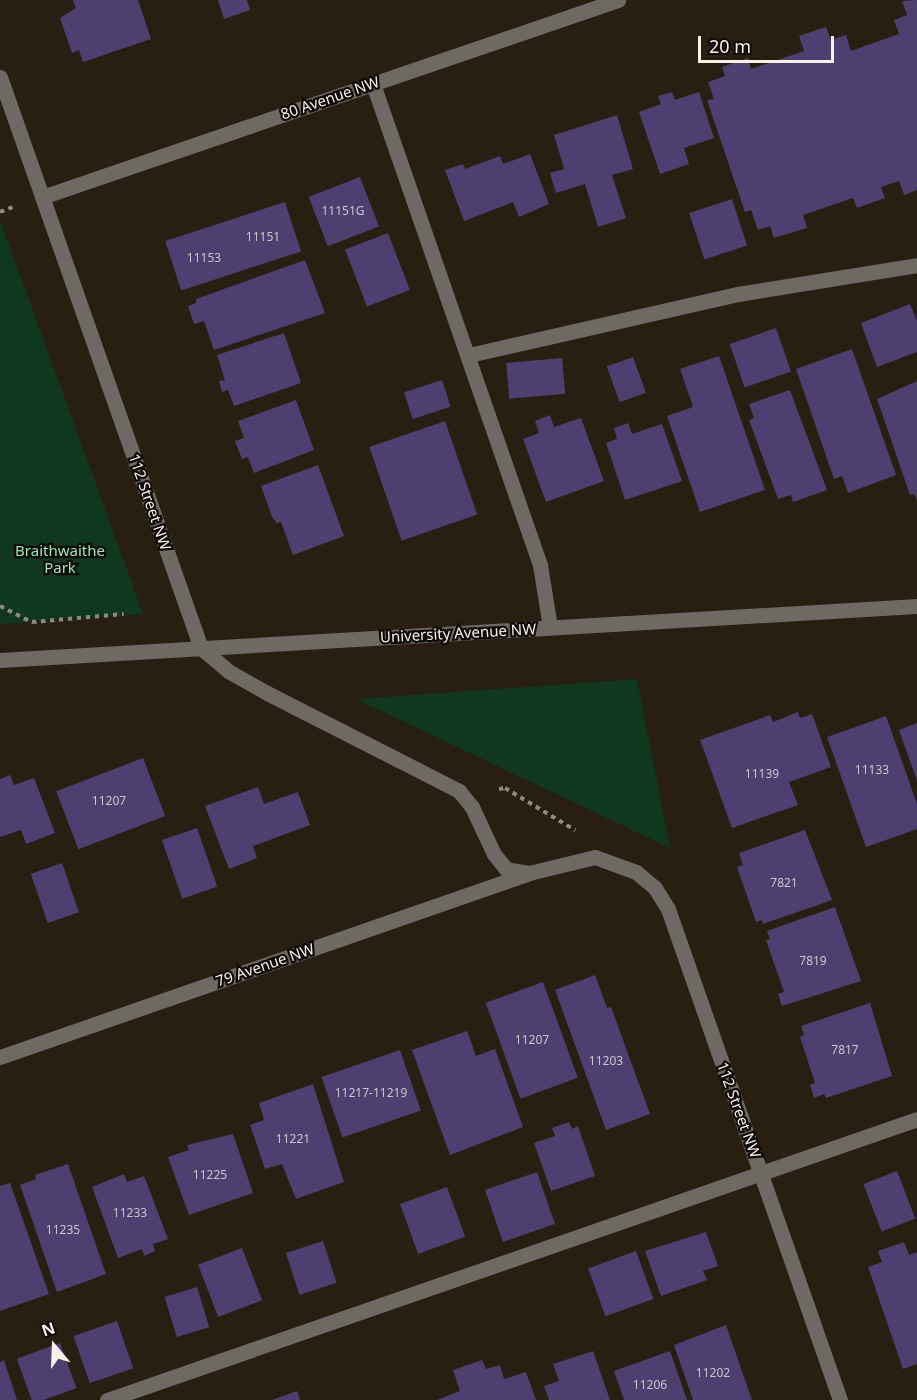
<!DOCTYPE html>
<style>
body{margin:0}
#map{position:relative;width:917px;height:1400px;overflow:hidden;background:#281f12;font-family:"Noto Sans",sans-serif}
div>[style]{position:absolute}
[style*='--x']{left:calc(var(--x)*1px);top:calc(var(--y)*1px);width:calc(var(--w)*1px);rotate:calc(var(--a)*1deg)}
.green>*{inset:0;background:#10381e}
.building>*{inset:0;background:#4d3f6f;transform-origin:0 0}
.path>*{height:4px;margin-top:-2px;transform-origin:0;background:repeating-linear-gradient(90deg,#90887e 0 4.5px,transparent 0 9px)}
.minor>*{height:15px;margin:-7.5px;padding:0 7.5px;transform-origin:7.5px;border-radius:7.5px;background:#6e6963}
span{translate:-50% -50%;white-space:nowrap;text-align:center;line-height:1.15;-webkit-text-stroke:4.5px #0e0a05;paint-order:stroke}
.number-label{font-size:12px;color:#cdc4ca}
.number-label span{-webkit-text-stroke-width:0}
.street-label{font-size:15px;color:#f8f1e9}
.park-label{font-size:15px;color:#99e6ae}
.north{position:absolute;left:24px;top:1316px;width:60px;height:60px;-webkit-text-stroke:4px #0e0a05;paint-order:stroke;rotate:341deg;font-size:16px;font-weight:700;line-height:24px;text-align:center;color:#f8f1e9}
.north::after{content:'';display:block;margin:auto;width:21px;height:27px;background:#f8f1e9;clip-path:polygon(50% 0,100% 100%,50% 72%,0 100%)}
.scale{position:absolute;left:698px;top:36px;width:136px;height:27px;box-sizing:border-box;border:3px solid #f8f1e9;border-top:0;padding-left:8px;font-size:18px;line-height:21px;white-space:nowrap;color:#f8f1e9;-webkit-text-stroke:4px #0e0a05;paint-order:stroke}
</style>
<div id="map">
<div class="green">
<div style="clip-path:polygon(0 220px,138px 600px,143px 614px,0 624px)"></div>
<div style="clip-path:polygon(637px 679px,670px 848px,356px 699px)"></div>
</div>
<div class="building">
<div style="clip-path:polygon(73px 0,138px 0,151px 39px,83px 62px,79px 50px,72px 53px,60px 18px,76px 8px)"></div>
<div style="clip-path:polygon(218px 0,247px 0,250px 10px,224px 19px)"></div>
<div style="clip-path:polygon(917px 0,917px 190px,904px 195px,899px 181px,881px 187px,885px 198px,857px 208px,853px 198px,803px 215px,807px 228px,774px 238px,770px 226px,758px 230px,751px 210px,745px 212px,707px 100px,714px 99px,708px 82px,725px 76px,722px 67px,748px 58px,751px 69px,804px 51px,799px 36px,826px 27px,831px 40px,846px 35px,851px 51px,899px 34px,894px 20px,907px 15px,902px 1px)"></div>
<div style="clip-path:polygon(672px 92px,675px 100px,699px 92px,714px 138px,684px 148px,689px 164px,660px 174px,639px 112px,661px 104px,658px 96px)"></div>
<div style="clip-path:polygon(617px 115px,633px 169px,612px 175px,626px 218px,598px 227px,585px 184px,556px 193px,550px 173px,564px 169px,554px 135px)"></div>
<div style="clip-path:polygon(530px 154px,549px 204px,519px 217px,513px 202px,464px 221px,445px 170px,463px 164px,465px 169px,500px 156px,503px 164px)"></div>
<div style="left:360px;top:177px;width:53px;height:55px;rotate:69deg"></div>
<div style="left:732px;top:199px;width:49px;height:45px;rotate:72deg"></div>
<div style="left:285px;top:202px;width:52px;height:126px;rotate:72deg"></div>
<div style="left:388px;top:233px;width:61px;height:46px;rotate:69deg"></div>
<div style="clip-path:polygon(305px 260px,325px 313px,214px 350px,204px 321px,194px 324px,188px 306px,196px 303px,196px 299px)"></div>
<div style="clip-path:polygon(910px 304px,917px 321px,917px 352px,877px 367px,861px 323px)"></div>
<div style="left:776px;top:328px;width:46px;height:49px;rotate:71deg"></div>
<div style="clip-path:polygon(284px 333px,301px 383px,234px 406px,228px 390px,222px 392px,219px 381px,225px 380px,217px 355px)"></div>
<div style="clip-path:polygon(852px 349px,896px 475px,848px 493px,842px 476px,834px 479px,796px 369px)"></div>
<div style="clip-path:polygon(719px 356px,765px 490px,700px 512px,667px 416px,693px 407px,680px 369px)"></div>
<div style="left:633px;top:357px;width:38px;height:28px;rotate:70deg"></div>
<div style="left:562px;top:358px;width:36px;height:56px;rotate:85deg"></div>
<div style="left:442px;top:380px;width:28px;height:40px;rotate:72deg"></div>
<div style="clip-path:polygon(917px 381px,917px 500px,914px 494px,910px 495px,877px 399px)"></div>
<div style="clip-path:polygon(790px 390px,827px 490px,793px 502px,791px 495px,778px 499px,749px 420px,754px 418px,749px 404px)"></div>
<div style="clip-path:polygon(296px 400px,314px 450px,254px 473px,248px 457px,242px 459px,235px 441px,244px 438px,238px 421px)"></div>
<div style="clip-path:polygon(550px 415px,554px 427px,581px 418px,604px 481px,546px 502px,523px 439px,539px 433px,535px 421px)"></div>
<div style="left:445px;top:421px;width:99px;height:80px;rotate:71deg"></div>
<div style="clip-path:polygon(628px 423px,632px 434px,662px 424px,682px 481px,625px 500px,606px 443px,617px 439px,614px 428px)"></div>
<div style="clip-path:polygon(318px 465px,344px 536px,293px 555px,281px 522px,277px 523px,272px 517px,261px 486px)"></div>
<div style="clip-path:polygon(798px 712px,800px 718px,812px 714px,831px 767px,789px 782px,798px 805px,732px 828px,700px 740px,770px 715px,773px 722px)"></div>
<div style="clip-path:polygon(886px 716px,917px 804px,917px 829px,866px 847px,827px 737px)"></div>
<div style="clip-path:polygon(917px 723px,917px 781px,899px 730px)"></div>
<div style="left:143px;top:758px;width:62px;height:93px;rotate:69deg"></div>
<div style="clip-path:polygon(10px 775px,14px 785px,34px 778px,55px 833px,26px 844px,21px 830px,0 837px,0 779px)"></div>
<div style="clip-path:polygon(258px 787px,264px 804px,298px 792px,310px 825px,253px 846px,257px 858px,229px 869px,205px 806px)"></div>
<div style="left:197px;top:828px;width:62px;height:37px;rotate:71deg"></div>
<div style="clip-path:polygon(805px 830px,832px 900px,763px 924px,762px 920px,756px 922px,737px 867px,743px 865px,739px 853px)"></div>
<div style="left:62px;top:863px;width:52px;height:33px;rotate:71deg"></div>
<div style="clip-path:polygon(835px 907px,861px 981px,782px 1006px,778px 994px,784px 992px,766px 940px,770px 939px,767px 931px)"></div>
<div style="clip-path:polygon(595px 975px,607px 1008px,611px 1007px,650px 1114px,606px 1130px,555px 990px)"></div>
<div style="left:543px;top:982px;width:102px;height:61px;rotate:70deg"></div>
<div style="clip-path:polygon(870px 1003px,892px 1076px,826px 1098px,824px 1094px,814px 1098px,810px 1085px,815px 1083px,800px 1037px,804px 1035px,801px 1026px)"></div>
<div style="clip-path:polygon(467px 1031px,476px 1056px,495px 1049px,523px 1127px,450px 1155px,412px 1050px)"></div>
<div style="left:400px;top:1050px;width:64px;height:83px;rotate:71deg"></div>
<div style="clip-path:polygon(313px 1084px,344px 1182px,296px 1199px,282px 1164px,265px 1169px,250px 1125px,264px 1120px,259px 1103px)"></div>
<div style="clip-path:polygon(569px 1122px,572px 1129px,578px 1126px,595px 1176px,551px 1191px,534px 1143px,555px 1136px,552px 1128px)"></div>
<div style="clip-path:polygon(233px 1134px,253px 1193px,189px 1215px,168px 1157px,189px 1150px,187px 1145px)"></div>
<div style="clip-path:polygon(68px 1164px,106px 1274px,57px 1292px,20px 1185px,36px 1179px,35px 1175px)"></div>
<div style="left:897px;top:1171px;width:51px;height:36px;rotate:69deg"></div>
<div style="left:537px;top:1172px;width:55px;height:55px;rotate:71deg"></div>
<div style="clip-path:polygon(124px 1174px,127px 1182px,144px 1176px,168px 1239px,153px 1244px,155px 1251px,144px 1256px,142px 1249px,118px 1258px,92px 1187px)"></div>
<div style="clip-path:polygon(10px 1183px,49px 1294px,0 1311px,0 1186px)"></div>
<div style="left:447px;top:1187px;width:53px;height:50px;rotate:70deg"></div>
<div style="clip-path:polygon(706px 1232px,718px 1266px,703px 1271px,707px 1280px,661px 1296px,645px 1251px)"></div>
<div style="left:323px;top:1241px;width:44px;height:39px;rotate:72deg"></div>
<div style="clip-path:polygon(904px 1242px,909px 1255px,917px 1252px,917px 1364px,903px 1369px,868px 1267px,882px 1262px,878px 1251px)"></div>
<div style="left:242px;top:1248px;width:56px;height:47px;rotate:69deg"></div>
<div style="left:636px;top:1251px;width:51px;height:51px;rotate:70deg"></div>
<div style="left:197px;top:1287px;width:42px;height:34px;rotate:73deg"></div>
<div style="left:117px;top:1321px;width:50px;height:46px;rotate:71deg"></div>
<div style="clip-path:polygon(726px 1325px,752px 1400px,693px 1400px,674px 1345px)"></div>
<div style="left:60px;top:1343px;width:48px;height:46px;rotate:70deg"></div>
<div style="clip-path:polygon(593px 1351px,610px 1400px,549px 1400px,544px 1386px,559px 1381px,553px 1364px)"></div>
<div style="clip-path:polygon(670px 1351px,687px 1400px,624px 1400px,614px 1371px)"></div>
<div style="clip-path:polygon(4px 1360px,17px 1400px,0 1400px,0 1362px)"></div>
<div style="clip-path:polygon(482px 1360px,486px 1369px,500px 1365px,504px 1379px,526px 1372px,536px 1400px,437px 1400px,460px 1391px,453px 1370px)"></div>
<div style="clip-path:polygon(297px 1391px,300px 1400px,272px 1400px)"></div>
</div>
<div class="path">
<div style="--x:0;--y:212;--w:14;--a:-21"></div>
<div style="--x:0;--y:606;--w:36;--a:27"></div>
<div style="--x:32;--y:622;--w:92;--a:-5"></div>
<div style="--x:499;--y:789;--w:6;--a:-9"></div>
<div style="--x:505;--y:788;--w:82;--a:31"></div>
</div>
<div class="minor">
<div style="--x:0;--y:77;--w:605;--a:70.61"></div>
<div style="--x:201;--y:648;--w:35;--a:40"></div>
<div style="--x:228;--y:671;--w:45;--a:29.4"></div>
<div style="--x:267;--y:693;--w:216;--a:27"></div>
<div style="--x:459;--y:791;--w:21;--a:51"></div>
<div style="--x:472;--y:807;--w:52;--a:64.9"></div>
<div style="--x:494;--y:854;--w:19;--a:51"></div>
<div style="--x:506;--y:869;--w:23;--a:10"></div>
<div style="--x:529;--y:873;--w:68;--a:-13.6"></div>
<div style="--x:595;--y:857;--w:44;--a:20.1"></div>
<div style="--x:636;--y:872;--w:25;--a:40"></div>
<div style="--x:655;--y:888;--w:25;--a:58"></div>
<div style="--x:668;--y:909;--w:520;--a:70.69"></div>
<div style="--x:373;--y:84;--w:509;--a:70.85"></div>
<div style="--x:540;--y:565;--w:63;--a:80.8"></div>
<div style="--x:42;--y:197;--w:609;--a:-18.88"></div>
<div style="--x:469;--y:355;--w:276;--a:-12.8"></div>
<div style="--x:738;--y:294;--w:181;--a:-9.2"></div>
<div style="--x:0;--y:660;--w:919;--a:-3.37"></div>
<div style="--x:0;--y:1057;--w:558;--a:-19.15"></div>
<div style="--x:107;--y:1400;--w:857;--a:-19.13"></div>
</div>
<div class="number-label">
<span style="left:343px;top:211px">11151G</span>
<span style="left:263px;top:237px">11151</span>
<span style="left:204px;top:258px">11153</span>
<span style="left:872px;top:770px">11133</span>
<span style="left:762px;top:774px">11139</span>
<span style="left:109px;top:801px">11207</span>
<span style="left:784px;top:883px">7821</span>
<span style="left:813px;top:961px">7819</span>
<span style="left:532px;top:1040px">11207</span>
<span style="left:845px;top:1050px">7817</span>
<span style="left:606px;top:1061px">11203</span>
<span style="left:371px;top:1093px">11217-11219</span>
<span style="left:293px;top:1139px">11221</span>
<span style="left:210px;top:1175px">11225</span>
<span style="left:130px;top:1213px">11233</span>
<span style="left:63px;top:1230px">11235</span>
<span style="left:713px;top:1373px">11202</span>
<span style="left:650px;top:1385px">11206</span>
</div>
<div class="street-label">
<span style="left:330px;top:98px;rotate:-19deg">80 Avenue NW</span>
<span style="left:150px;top:502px;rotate:71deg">112 Street NW</span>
<span style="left:458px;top:633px;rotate:-3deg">University Avenue NW</span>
<span style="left:265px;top:965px;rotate:-19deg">79 Avenue NW</span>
<span style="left:739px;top:1110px;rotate:70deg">112 Street NW</span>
</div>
<div class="park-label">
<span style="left:60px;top:559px">Braithwaithe<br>Park</span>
</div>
<div class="north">N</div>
<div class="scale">20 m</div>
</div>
